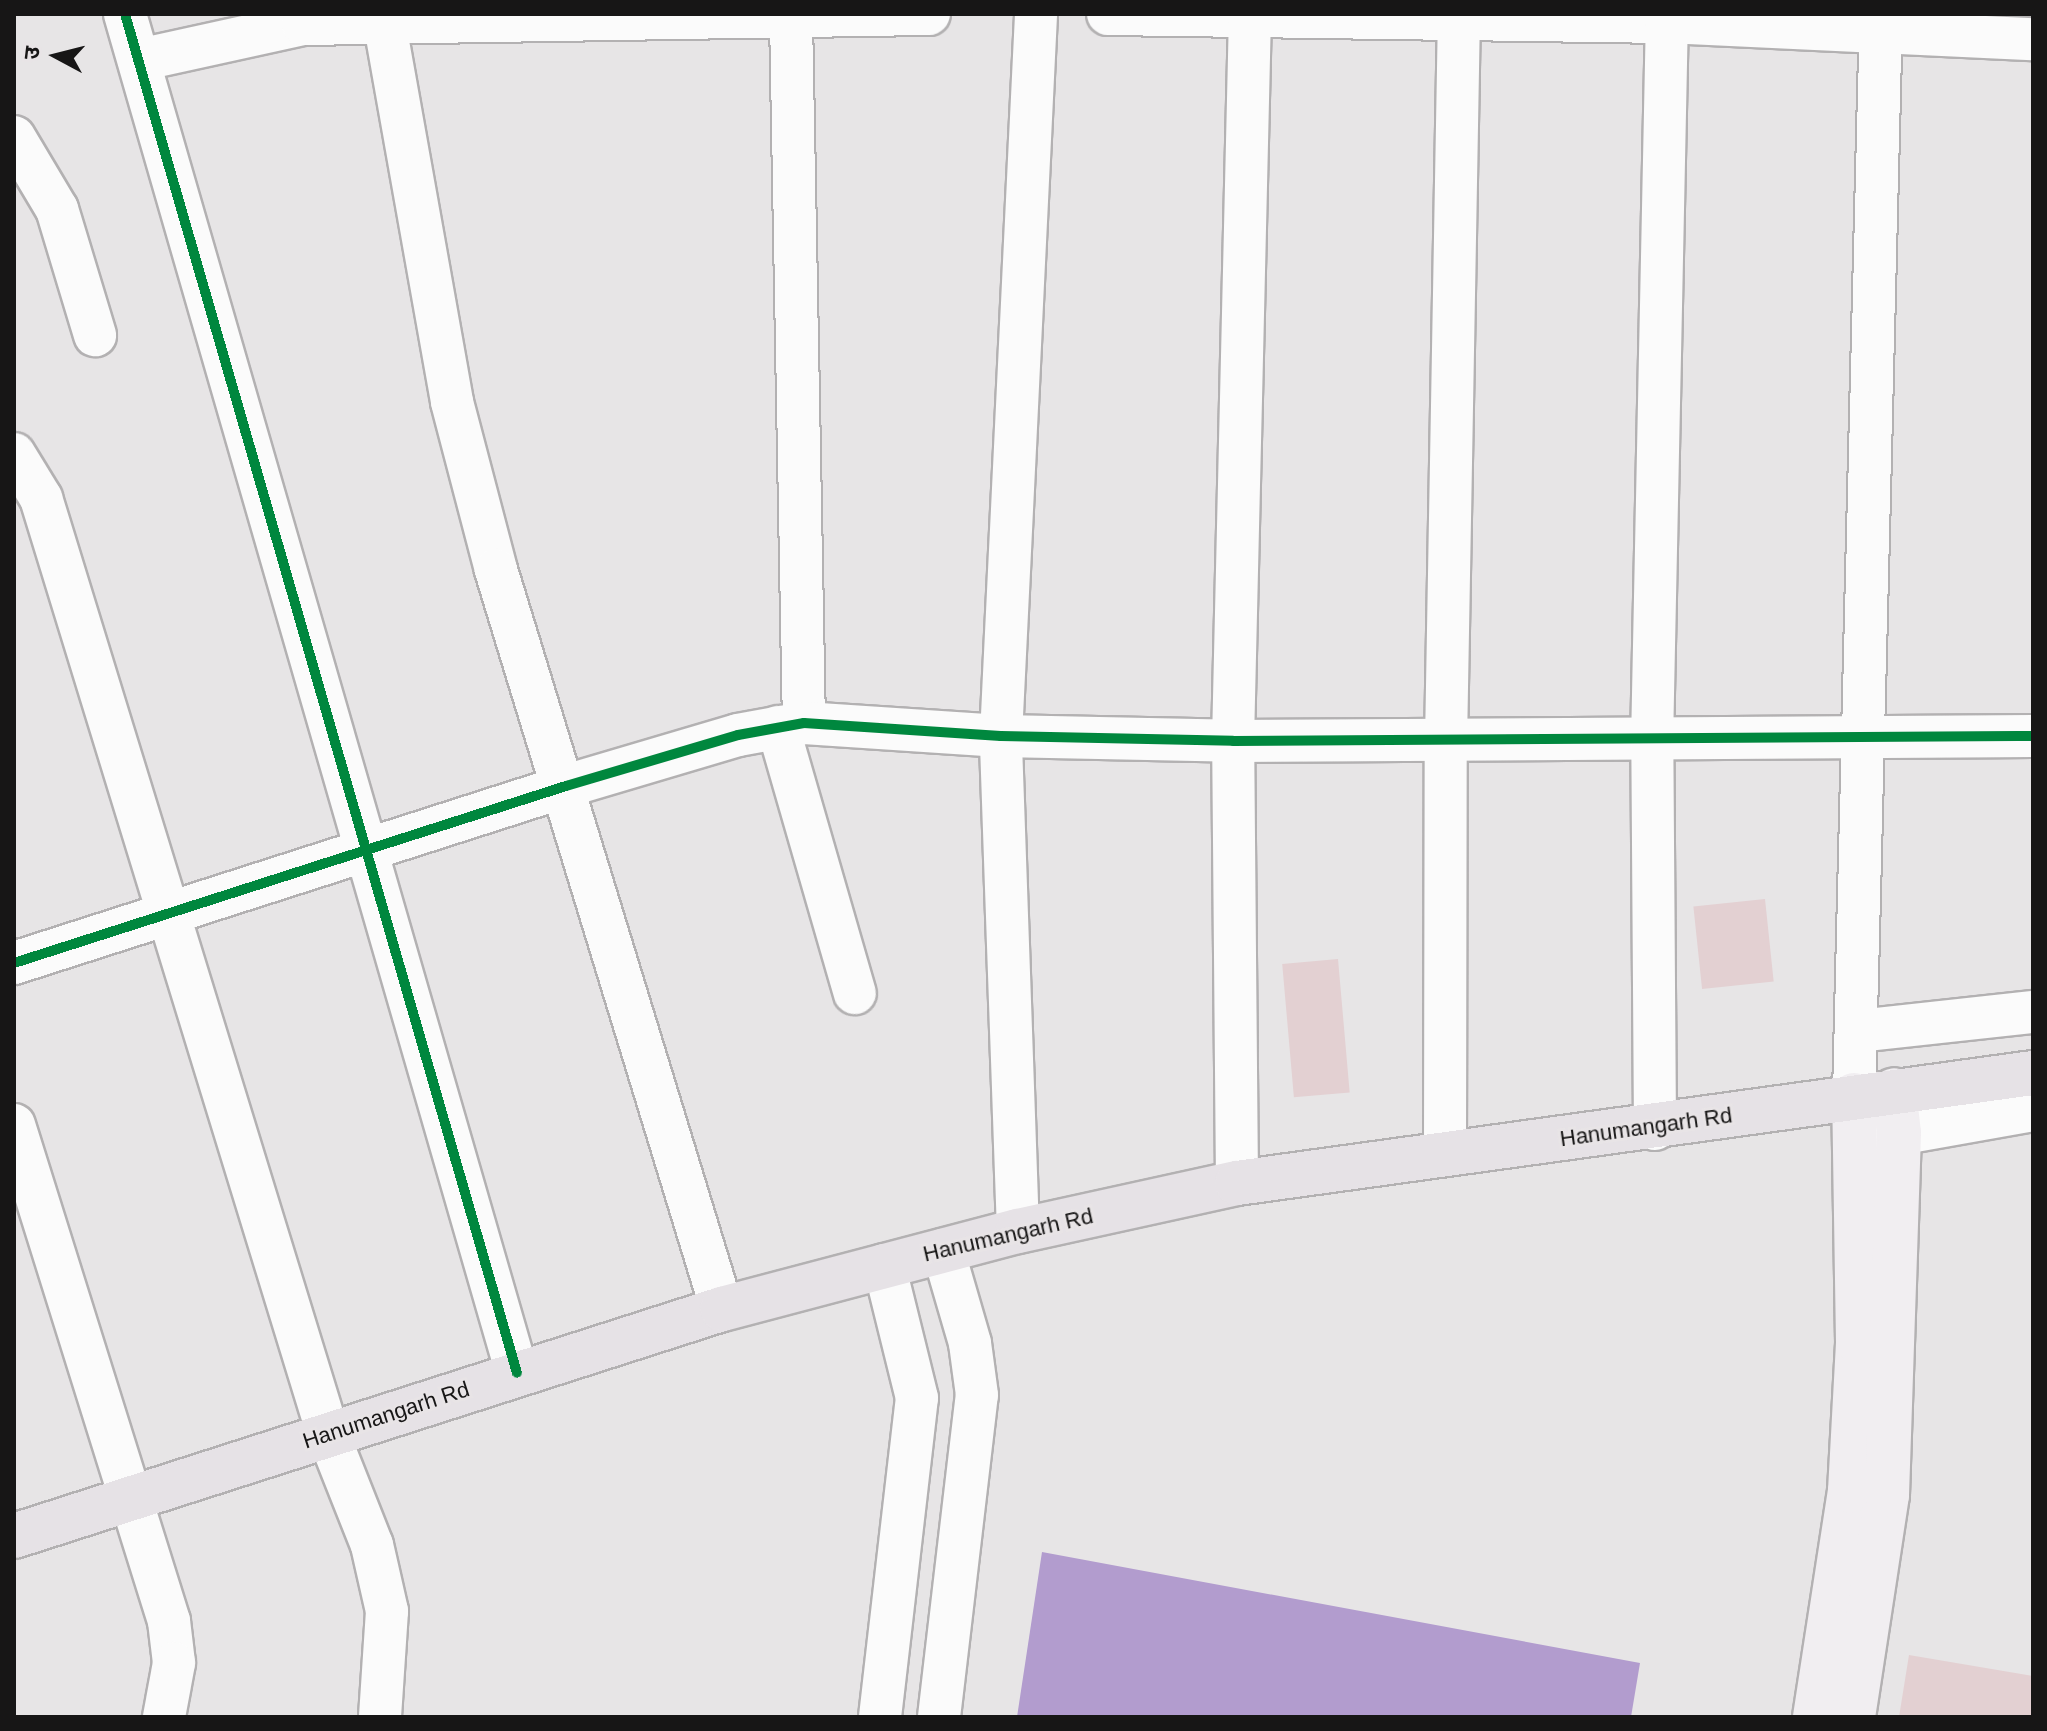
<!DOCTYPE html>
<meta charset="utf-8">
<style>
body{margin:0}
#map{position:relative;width:2047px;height:1731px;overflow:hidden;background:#e7e5e6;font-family:Helvetica,"Noto Sans Devanagari",sans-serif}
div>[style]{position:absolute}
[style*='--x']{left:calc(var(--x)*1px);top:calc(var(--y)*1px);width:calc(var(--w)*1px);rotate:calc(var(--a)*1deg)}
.water>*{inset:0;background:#b29cce}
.building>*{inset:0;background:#e3d0d2;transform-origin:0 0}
.roads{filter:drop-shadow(2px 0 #b3b1b2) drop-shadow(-2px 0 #b3b1b2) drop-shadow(0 2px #b3b1b2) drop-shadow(0 -2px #b3b1b2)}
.minor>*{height:42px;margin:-21px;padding:0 21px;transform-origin:21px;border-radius:21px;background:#fbfbfb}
.secondary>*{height:44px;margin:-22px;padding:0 22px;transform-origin:22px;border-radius:22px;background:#f1eef1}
.primary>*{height:44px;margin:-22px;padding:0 22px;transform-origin:22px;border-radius:22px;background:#e6e2e6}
.cycleway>*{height:10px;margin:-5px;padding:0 5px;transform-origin:5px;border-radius:5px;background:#00873e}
span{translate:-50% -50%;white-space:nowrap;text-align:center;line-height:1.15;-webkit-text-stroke:6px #e8e4e6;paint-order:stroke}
.street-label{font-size:22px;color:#171616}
.frame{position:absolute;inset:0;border:16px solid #171616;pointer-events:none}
.north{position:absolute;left:16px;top:16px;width:80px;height:80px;-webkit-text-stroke:6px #e8e4e6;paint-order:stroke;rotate:277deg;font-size:22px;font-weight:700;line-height:32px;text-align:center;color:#171616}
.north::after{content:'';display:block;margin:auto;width:28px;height:36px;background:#171616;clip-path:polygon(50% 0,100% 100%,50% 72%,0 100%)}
</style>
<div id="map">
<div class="water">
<div style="clip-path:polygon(1042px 1552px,1640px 1663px,1631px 1717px,1017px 1717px)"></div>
</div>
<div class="building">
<div style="left:1765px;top:899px;width:83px;height:72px;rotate:84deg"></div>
<div style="left:1338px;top:959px;width:134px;height:56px;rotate:85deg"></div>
<div style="clip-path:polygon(1909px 1655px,2033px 1676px,2033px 1717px,1899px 1717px)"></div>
</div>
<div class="roads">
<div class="minor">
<div style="--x:125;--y:14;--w:1414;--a:73.91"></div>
<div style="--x:383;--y:14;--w:394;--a:79.9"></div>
<div style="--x:452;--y:402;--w:174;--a:75.3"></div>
<div style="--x:496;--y:570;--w:773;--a:73"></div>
<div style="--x:1108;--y:14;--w:559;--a:0.82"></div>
<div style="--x:1667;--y:22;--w:366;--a:2.7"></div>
<div style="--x:791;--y:17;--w:706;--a:88.95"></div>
<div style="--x:139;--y:60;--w:168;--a:-12.4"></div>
<div style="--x:303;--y:24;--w:626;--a:-0.92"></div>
<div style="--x:14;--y:137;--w:84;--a:59.2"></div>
<div style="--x:57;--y:209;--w:132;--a:73.2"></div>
<div style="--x:14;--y:454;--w:52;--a:58.5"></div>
<div style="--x:41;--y:498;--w:979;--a:72.95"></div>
<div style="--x:328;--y:1434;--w:119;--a:68.4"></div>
<div style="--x:372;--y:1545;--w:68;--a:77.2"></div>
<div style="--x:387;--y:1611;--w:106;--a:93.8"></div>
<div style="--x:778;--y:727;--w:277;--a:73.9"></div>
<div style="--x:14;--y:963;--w:580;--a:-17.78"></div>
<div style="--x:566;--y:786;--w:179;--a:-16.5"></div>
<div style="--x:738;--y:735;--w:67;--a:-10.3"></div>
<div style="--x:804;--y:723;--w:197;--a:3.8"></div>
<div style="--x:1001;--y:736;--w:232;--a:1.2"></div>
<div style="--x:1233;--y:741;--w:800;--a:-0.36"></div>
<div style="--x:1857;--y:1031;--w:177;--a:-6.2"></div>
<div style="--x:1854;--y:1095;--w:1081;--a:-88.57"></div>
<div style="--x:14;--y:1125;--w:520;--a:72.65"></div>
<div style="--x:169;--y:1621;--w:42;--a:83.2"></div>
<div style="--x:174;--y:1663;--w:55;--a:100.5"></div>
<div style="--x:1655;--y:1129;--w:386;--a:-90.4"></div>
<div style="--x:1652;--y:743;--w:729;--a:-88.82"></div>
<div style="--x:1865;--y:1140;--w:171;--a:-10.1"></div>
<div style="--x:1445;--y:1152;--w:409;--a:-89.9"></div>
<div style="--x:1446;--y:743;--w:729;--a:-88.98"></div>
<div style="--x:1237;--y:1183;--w:442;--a:-90.5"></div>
<div style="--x:1233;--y:741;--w:727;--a:-88.66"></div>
<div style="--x:1018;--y:1231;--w:495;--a:-92"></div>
<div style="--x:1001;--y:736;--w:723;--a:-87.22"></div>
<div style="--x:880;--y:1717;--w:321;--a:-83.4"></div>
<div style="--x:917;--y:1398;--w:137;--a:-103.9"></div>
<div style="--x:939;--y:1717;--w:324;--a:-83.3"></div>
<div style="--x:977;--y:1395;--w:52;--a:-97.7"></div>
<div style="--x:970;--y:1343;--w:97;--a:-106.2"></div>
</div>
<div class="secondary">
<div style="--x:1815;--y:1717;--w:229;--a:-81.2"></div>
<div style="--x:1850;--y:1491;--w:149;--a:-86.9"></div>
<div style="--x:1858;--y:1342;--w:247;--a:-90.9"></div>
<div style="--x:1853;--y:1717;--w:225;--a:-81.3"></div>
<div style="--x:1887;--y:1495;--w:362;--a:-88.1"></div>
<div style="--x:1899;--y:1133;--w:43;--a:-96.6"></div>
</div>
<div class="primary">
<div style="--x:14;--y:1536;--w:744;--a:-17.78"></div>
<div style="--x:722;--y:1309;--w:306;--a:-14.8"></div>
<div style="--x:1018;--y:1231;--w:224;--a:-12.4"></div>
<div style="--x:1237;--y:1183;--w:804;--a:-7.87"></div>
</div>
</div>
<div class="cycleway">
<div style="--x:125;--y:14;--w:1414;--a:73.91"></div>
<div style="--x:14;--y:963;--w:580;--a:-17.78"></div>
<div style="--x:566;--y:786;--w:179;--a:-16.5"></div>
<div style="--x:738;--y:735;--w:67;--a:-10.3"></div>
<div style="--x:804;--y:723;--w:197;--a:3.8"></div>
<div style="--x:1001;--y:736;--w:232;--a:1.2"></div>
<div style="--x:1233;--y:741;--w:800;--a:-0.36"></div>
</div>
<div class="street-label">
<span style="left:1646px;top:1127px;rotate:-8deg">Hanumangarh Rd</span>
<span style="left:1008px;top:1235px;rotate:-13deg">Hanumangarh Rd</span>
<span style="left:386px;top:1415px;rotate:-18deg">Hanumangarh Rd</span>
</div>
<div class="frame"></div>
<div class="north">उ</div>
</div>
